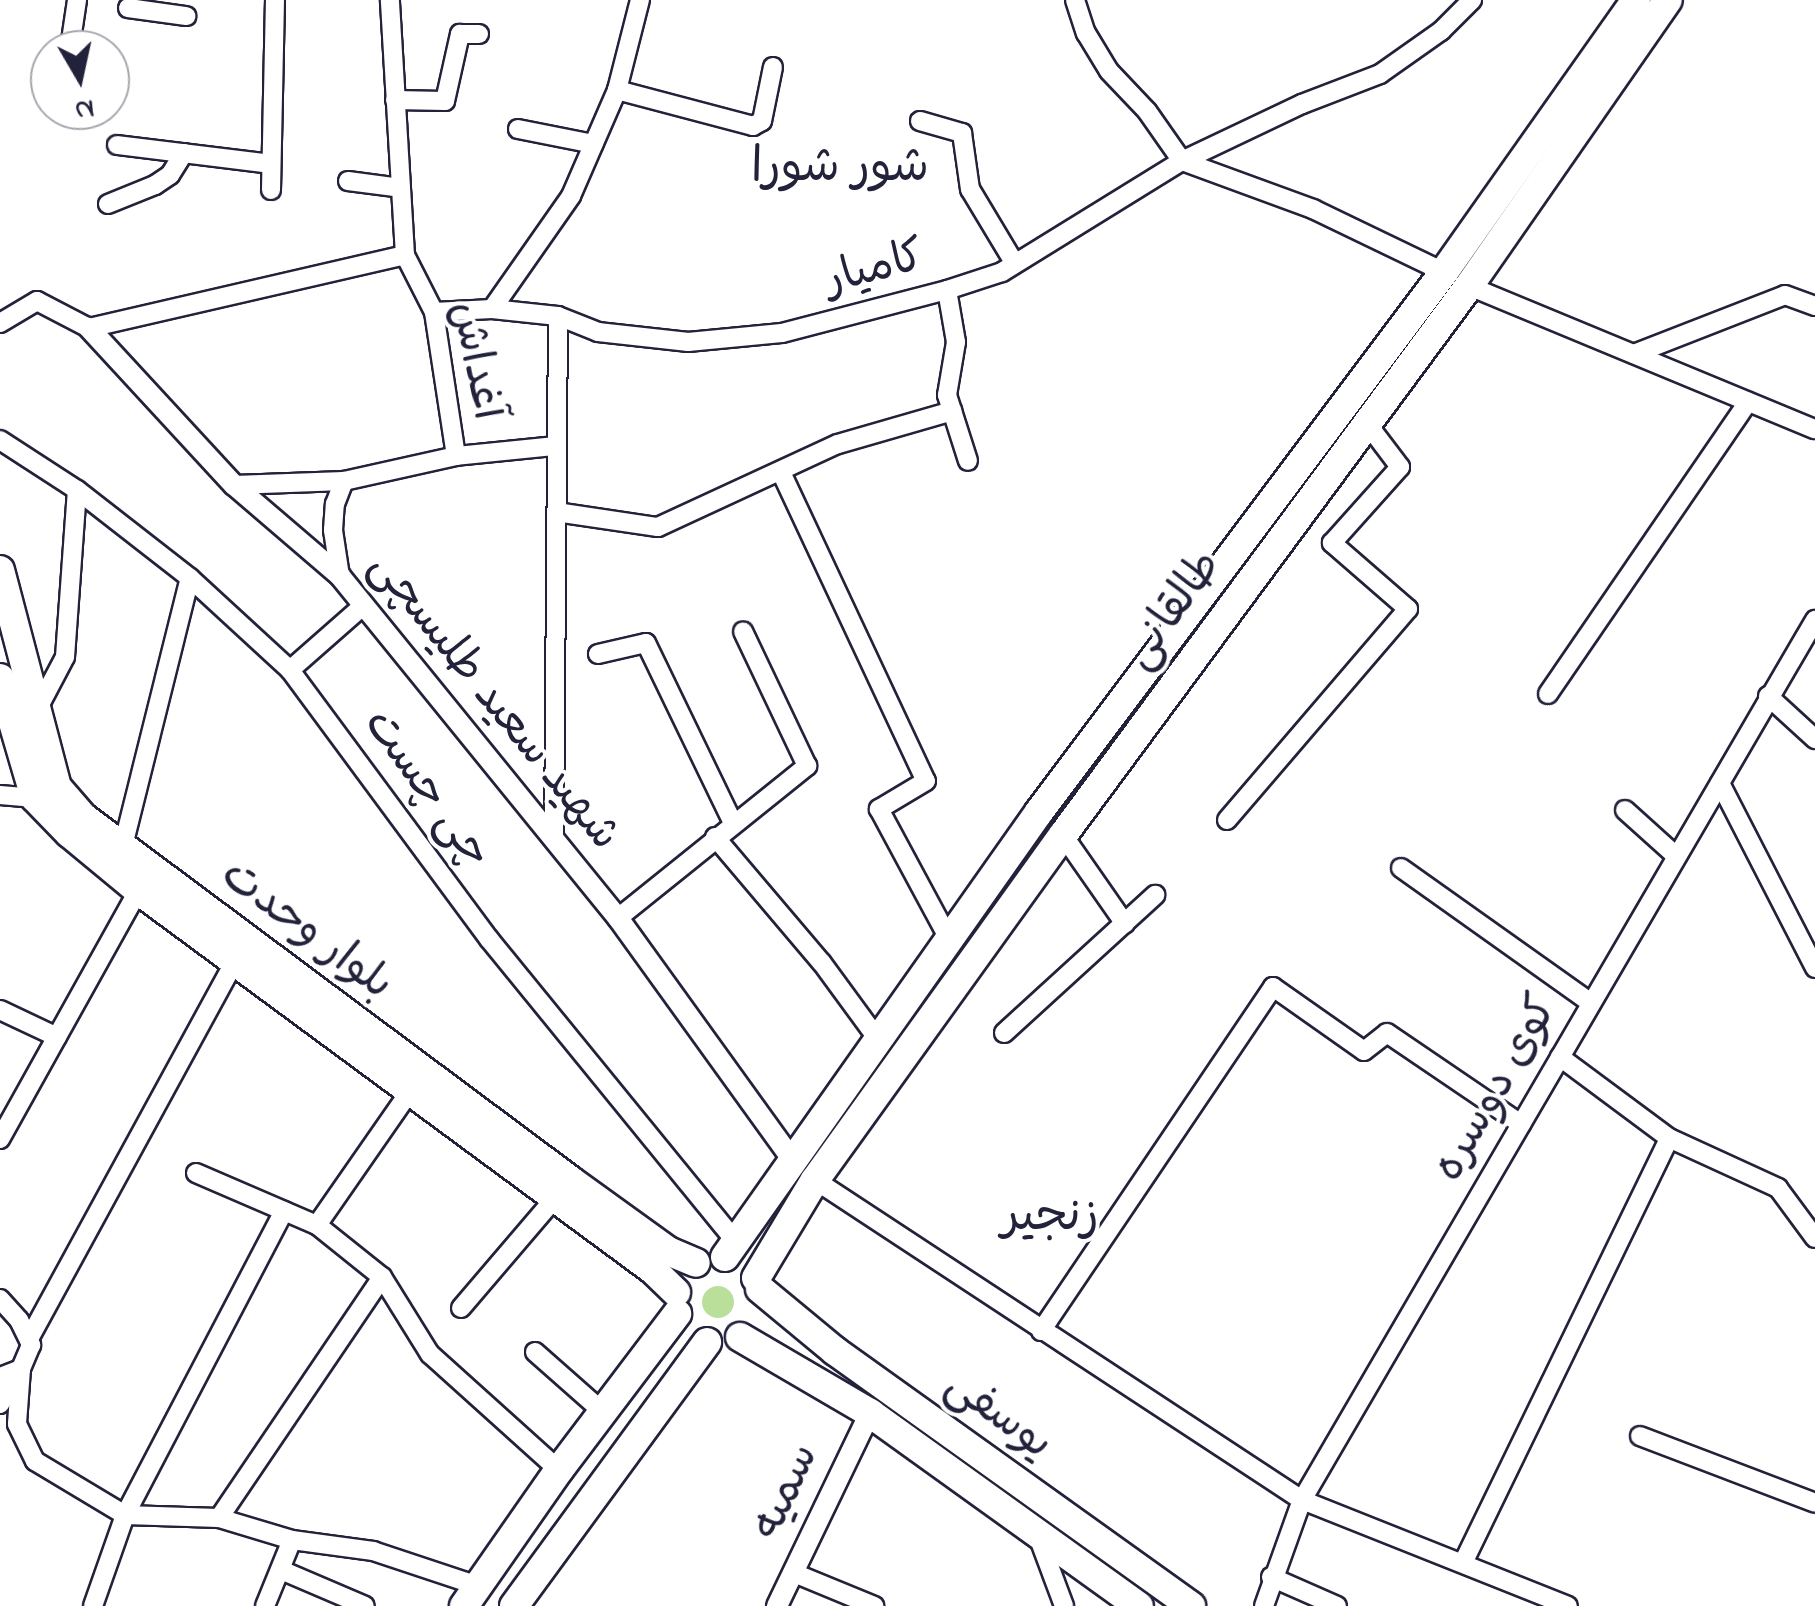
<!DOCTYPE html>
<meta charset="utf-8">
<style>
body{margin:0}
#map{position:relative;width:1815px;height:1606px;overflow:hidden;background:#fff;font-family:"Indie Flower","Playpen Sans Arabic",sans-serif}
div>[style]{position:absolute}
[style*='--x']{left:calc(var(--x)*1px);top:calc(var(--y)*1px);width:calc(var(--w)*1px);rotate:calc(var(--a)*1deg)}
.green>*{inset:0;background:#badf9a}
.round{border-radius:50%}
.roads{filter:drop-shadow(2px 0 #22223b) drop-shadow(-2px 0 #22223b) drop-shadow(0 2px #22223b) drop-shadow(0 -2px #22223b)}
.minor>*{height:18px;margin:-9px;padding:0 9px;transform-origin:9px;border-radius:9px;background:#fff}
.tertiary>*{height:20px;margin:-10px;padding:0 10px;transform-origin:10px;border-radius:10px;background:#fff}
.primary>*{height:28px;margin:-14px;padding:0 14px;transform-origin:14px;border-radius:14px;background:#fff}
span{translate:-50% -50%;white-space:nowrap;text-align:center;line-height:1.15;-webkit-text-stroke:8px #fff;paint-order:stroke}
.street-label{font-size:45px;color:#22223b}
.neighbourhood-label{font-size:48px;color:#22223b}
.north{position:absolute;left:30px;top:30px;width:100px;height:100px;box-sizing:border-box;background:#fff;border:2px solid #a7a7b1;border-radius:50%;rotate:171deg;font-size:28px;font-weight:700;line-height:40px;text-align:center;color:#22223b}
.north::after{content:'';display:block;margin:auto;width:35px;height:45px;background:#22223b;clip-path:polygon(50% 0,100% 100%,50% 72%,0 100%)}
</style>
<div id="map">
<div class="green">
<div class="round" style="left:702px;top:1286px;width:32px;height:32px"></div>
</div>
<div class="roads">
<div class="minor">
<div style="--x:1075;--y:0;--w:35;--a:72"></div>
<div style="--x:1086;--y:33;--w:44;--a:58.8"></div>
<div style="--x:1109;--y:71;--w:55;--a:46.5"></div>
<div style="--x:1147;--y:111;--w:61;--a:55"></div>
<div style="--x:128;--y:8;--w:59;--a:7.9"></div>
<div style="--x:70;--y:47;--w:48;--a:-81.5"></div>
<div style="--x:617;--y:90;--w:141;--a:14.8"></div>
<div style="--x:753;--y:126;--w:10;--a:-29"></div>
<div style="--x:762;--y:121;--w:55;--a:-78.5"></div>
<div style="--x:395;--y:100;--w:50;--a:1.1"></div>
<div style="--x:445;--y:101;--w:69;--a:-77.4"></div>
<div style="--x:460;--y:34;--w:19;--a:0"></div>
<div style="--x:920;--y:121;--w:44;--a:15.9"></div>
<div style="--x:962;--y:133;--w:57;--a:81.9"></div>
<div style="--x:970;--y:189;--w:87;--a:59"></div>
<div style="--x:518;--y:129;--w:77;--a:11.2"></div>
<div style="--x:117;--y:145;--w:155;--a:7"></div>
<div style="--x:1182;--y:161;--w:140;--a:20.1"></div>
<div style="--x:1313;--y:209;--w:145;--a:25.7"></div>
<div style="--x:348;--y:181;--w:53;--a:7.5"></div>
<div style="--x:271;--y:190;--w:190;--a:-88.8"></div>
<div style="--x:108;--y:204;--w:51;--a:-22"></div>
<div style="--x:155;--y:185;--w:18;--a:-34"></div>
<div style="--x:170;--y:175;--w:26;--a:-58"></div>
<div style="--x:1469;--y:286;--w:374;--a:22.5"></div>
<div style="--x:947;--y:290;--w:53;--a:80.2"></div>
<div style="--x:956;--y:342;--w:54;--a:99.6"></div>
<div style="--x:947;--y:395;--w:69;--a:72.3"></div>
<div style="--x:492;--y:309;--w:138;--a:-55"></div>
<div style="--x:571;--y:196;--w:116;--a:-66.5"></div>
<div style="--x:617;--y:90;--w:93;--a:-75.7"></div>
<div style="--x:434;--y:312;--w:58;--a:-3"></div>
<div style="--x:492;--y:309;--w:66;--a:6.1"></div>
<div style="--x:558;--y:316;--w:43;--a:21.8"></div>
<div style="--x:598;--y:332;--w:91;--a:6.3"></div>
<div style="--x:688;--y:342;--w:94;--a:-5.5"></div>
<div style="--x:782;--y:333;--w:171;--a:-14.6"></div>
<div style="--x:947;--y:290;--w:58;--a:-18.1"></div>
<div style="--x:1002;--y:272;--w:211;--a:-31.7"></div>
<div style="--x:1182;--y:161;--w:133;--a:-25.4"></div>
<div style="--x:1302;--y:104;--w:84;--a:-21"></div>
<div style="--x:1380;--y:74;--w:75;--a:-35.2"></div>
<div style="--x:1441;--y:31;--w:44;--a:-45"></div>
<div style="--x:0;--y:323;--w:43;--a:-30.7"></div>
<div style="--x:37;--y:301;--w:59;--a:27.4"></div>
<div style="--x:89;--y:328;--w:324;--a:-13"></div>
<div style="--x:1634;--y:354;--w:162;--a:-21.3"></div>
<div style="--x:1785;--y:295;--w:32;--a:20"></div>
<div style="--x:0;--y:440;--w:92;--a:33"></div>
<div style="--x:77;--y:490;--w:143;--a:37.9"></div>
<div style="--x:190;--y:578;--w:136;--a:42.6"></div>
<div style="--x:290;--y:670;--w:335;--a:53.5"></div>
<div style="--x:489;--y:939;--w:391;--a:50.8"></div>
<div style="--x:456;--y:456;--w:99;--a:-5.8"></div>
<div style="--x:781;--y:472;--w:341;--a:64.9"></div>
<div style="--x:926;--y:781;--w:55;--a:149.2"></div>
<div style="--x:879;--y:809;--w:148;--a:61.7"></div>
<div style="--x:234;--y:485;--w:110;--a:-2.1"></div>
<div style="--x:344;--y:481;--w:115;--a:-12.6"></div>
<div style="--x:456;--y:456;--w:146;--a:-98.7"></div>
<div style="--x:434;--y:312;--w:64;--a:-117"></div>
<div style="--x:405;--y:255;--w:255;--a:-93.4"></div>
<div style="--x:556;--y:512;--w:103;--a:8.4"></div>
<div style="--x:658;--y:527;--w:198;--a:-24.8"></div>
<div style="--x:838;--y:444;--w:119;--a:-16.1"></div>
<div style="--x:340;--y:576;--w:47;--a:-98.7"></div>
<div style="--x:333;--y:530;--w:26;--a:-86"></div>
<div style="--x:335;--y:504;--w:25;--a:-69"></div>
<div style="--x:598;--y:654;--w:49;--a:-12.9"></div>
<div style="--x:646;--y:643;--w:200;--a:64.2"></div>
<div style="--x:290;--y:670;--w:98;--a:-41.3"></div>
<div style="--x:1548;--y:694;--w:354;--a:-55.6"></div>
<div style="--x:1768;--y:696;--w:64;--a:42.5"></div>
<div style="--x:36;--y:712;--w:62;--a:-62.2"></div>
<div style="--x:65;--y:657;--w:167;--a:-85.9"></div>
<div style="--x:1720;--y:783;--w:208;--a:62.8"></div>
<div style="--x:0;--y:795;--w:35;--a:5"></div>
<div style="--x:1625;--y:810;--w:67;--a:42"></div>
<div style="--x:1227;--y:820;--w:278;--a:-49.4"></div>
<div style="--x:1408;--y:609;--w:101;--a:-139"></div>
<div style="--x:1332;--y:543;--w:102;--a:-48.2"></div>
<div style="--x:1400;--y:467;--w:56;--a:-127.1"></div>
<div style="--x:1063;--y:835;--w:108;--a:55.1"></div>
<div style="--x:554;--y:836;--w:520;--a:-89.56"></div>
<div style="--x:715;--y:837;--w:165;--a:49.7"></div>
<div style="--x:822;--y:963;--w:97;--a:53.8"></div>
<div style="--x:121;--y:854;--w:284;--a:-76"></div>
<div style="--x:1401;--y:868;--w:233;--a:35.4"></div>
<div style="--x:618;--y:918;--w:243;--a:-38.8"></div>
<div style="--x:807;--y:766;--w:149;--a:-115.4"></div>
<div style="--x:0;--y:1010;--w:63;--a:25.3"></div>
<div style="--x:1004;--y:1033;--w:205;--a:-42.4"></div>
<div style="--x:1560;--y:1057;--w:136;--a:36.6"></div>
<div style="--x:1669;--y:1138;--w:120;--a:24.6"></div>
<div style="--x:1778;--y:1188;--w:62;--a:53.5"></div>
<div style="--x:0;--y:1139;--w:294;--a:-60.9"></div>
<div style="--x:196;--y:1173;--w:132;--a:23.3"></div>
<div style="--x:317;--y:1225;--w:83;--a:38.7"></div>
<div style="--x:382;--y:1277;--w:91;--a:58.1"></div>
<div style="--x:430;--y:1354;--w:173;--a:42"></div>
<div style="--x:815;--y:1180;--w:583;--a:33.31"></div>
<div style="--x:1302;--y:1500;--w:286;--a:21.7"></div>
<div style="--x:317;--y:1225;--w:163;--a:-55.2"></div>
<div style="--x:0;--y:1299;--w:28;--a:48"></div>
<div style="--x:19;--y:1320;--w:28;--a:64"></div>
<div style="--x:31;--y:1345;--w:26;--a:113"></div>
<div style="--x:21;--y:1369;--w:22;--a:159"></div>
<div style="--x:461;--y:1308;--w:145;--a:-49.5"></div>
<div style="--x:1041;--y:1331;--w:415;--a:-56"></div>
<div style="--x:1273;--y:987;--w:111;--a:35.1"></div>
<div style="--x:1364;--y:1051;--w:29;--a:-38"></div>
<div style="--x:1387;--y:1033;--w:162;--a:34.2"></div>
<div style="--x:30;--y:1337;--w:434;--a:-61.4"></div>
<div style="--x:535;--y:1352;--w:91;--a:41.4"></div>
<div style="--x:21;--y:1369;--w:55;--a:94.2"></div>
<div style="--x:17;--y:1424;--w:41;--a:64.1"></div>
<div style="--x:35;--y:1461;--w:105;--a:31"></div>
<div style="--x:125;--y:1515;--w:94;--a:1.8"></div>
<div style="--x:219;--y:1518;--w:76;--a:16.8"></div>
<div style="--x:292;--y:1540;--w:82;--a:7.7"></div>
<div style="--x:373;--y:1551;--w:111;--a:18.4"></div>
<div style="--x:0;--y:1404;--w:36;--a:-60"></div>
<div style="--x:1640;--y:1436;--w:187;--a:20.9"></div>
<div style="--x:219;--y:1518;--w:291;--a:-55.9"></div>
<div style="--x:1038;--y:1536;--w:75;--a:69.6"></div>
<div style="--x:1463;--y:1563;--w:472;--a:-64.1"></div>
<div style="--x:281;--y:1570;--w:91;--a:23.2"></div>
<div style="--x:794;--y:1573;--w:87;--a:22.4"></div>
<div style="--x:1271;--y:1577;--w:72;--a:23.7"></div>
<div style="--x:93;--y:1606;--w:96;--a:-70.6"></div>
<div style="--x:125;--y:1515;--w:343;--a:-62.4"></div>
<div style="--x:265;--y:1606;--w:71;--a:-67.8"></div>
<div style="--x:1264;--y:1606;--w:113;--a:-70.3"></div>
<div style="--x:1302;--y:1500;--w:1019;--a:-59.76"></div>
</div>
<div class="tertiary">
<div style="--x:89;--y:328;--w:214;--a:47.3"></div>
<div style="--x:234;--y:485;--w:140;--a:40.6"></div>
<div style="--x:340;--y:576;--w:441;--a:50.9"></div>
<div style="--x:618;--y:918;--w:301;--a:54.2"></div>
<div style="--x:777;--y:1606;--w:214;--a:-64.3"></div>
</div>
<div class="primary">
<div style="--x:0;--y:570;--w:224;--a:75.3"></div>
<div style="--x:57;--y:787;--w:40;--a:49"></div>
<div style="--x:83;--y:817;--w:607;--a:36.7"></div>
<div style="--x:570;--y:1180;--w:121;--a:35.9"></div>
<div style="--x:668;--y:1251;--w:30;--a:23"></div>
<div style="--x:0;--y:678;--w:125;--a:73.7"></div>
<div style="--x:35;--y:798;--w:49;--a:45.8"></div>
<div style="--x:69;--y:833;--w:89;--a:39.6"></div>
<div style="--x:138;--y:890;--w:640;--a:36.42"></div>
<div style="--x:653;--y:1270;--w:32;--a:44"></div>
<div style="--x:725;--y:1257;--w:545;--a:-54.79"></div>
<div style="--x:1039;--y:812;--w:675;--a:-53.13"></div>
<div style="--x:1444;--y:272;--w:333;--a:-54.8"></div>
<div style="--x:756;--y:1278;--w:114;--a:-59"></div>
<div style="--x:815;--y:1180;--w:425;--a:-54.3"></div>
<div style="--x:1063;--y:835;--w:683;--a:-53.52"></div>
<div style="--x:1469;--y:286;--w:348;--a:-55.2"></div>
<div style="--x:760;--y:1289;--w:97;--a:39.6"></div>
<div style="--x:835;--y:1351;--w:438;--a:35.6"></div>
<div style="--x:740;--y:1337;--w:151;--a:30.3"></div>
<div style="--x:870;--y:1413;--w:331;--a:35.7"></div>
<div style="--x:464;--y:1606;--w:166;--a:-55.1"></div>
<div style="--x:559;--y:1470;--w:196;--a:-52.9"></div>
<div style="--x:514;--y:1606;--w:327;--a:-53.8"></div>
</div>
</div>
<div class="street-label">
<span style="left:875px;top:270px;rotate:-15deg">کامیار</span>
<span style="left:475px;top:361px;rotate:78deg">آغداش</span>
<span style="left:1174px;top:611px;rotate:-54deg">طالقانی</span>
<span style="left:493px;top:702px;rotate:51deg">شهید سعید طلیسچی</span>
<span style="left:426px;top:790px;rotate:54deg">چی چست</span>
<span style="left:306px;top:931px;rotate:37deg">بلوار وحدت</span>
<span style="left:1497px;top:1089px;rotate:-60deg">کوی دوسره</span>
<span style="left:998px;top:1416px;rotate:36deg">یوسفی</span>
<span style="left:787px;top:1492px;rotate:-65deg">سمیه</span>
</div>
<div class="neighbourhood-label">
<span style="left:840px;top:169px">شور شورا</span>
<span style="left:1050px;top:1218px">زنجیر</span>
</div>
<div class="north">N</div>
</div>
